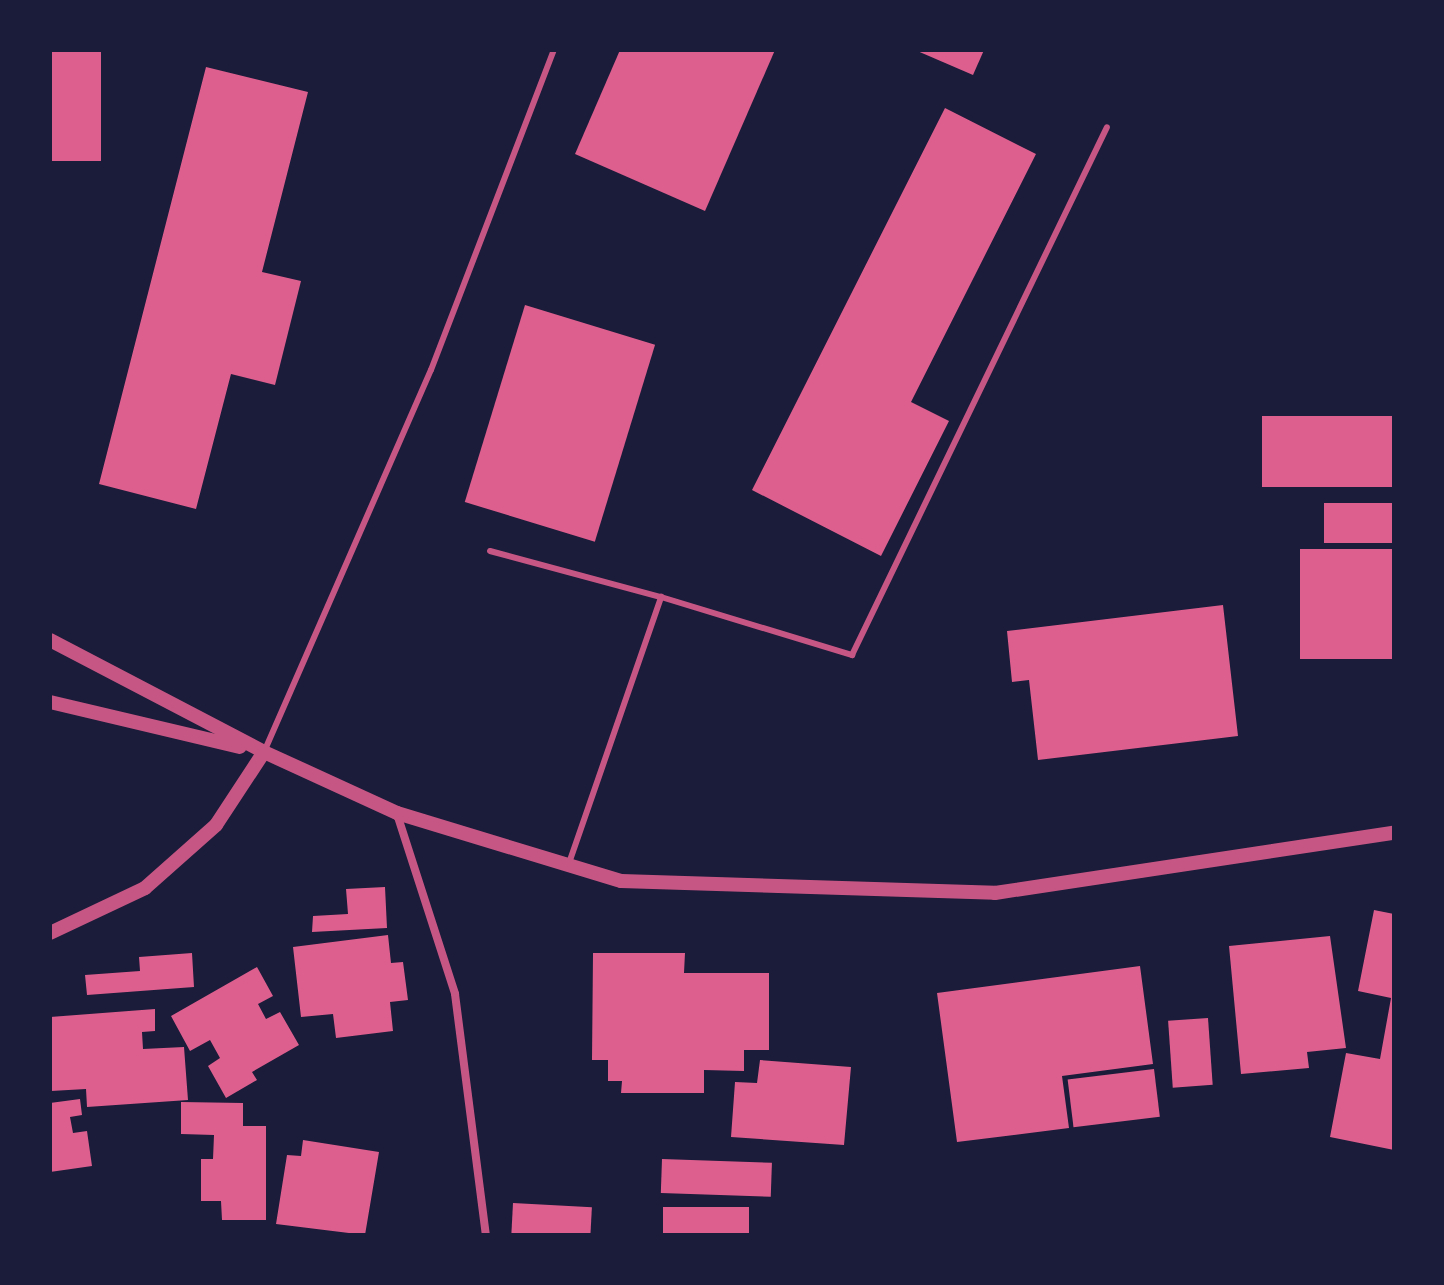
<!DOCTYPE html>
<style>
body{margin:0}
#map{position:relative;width:1444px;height:1285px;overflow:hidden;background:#1b1b3a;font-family:Arial,sans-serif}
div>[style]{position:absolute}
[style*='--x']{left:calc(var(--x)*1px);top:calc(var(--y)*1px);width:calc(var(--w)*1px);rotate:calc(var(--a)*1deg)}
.building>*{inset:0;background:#dd5f8e;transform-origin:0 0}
.service>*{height:6px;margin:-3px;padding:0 3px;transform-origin:3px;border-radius:3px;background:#c65784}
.minor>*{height:8px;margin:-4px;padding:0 4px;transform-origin:4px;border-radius:4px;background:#c65784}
.tertiary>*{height:14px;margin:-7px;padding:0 7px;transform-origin:7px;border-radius:7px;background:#c65784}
span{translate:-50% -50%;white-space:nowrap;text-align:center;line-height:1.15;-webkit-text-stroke:6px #1b1b3a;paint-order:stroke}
.frame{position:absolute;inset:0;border:52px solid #1b1b3a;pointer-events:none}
</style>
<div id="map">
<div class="building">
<div style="left:50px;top:50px;width:51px;height:111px"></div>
<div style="clip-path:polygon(620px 50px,775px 50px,705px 211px,575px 154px)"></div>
<div style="clip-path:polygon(915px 50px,984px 50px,973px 75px)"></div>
<div style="clip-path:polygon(206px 67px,308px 92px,262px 272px,301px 281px,275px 385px,231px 374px,196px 509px,99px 484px)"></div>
<div style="clip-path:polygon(945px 108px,1036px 154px,911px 402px,949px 421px,881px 556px,752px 490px)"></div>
<div style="left:525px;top:305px;width:136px;height:206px;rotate:17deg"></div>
<div style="left:1394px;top:416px;width:71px;height:132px;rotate:90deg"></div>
<div style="left:1394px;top:503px;width:40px;height:70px;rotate:90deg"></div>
<div style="left:1394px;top:549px;width:110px;height:94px;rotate:90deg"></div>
<div style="clip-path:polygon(1223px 605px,1238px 736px,1038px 760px,1029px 680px,1012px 682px,1007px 631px)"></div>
<div style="clip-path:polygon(385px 887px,387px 928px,312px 932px,313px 916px,348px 914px,346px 889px)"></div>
<div style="clip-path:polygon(1374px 910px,1394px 914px,1394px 1150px,1330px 1137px,1346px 1053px,1380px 1059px,1391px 998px,1358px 991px)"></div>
<div style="clip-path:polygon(388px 935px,391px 963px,403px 962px,408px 1000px,390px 1002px,393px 1031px,336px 1038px,333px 1014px,301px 1017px,293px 947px)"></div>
<div style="clip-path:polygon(1330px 936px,1346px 1048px,1307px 1052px,1309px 1068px,1241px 1074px,1229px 946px)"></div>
<div style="clip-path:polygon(192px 953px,194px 987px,87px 995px,85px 975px,140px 971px,139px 957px)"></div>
<div style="clip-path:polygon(593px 953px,685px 953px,684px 973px,769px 973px,769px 1050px,744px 1050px,744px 1071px,704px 1070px,704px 1093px,621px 1093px,622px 1081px,608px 1081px,608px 1060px,592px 1060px)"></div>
<div style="clip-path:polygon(1140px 966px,1153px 1064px,1062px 1076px,1069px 1128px,957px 1142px,937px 993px)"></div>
<div style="clip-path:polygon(257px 967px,273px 996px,258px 1004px,266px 1019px,280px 1012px,299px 1045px,252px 1072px,257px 1080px,226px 1098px,208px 1066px,220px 1058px,210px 1040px,190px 1051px,171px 1016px)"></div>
<div style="clip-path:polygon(155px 1009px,155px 1031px,142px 1032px,143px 1049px,184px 1047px,188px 1100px,87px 1107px,86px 1089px,51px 1091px,50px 1017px)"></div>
<div style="left:1208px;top:1018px;width:67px;height:40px;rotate:86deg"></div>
<div style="clip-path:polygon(760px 1060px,851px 1067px,844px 1145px,731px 1137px,735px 1082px,757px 1083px)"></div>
<div style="left:1154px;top:1069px;width:48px;height:87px;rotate:83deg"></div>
<div style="clip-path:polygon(80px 1099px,82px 1115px,70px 1117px,73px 1133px,87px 1131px,92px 1166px,50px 1172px,50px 1103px)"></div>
<div style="clip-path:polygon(181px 1102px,243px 1103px,243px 1126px,266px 1126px,266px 1220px,222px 1220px,221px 1201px,201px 1201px,201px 1159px,213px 1159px,214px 1135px,181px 1134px)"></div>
<div style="clip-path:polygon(303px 1140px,379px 1152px,365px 1235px,276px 1224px,287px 1155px,301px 1156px)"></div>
<div style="left:662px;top:1159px;width:110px;height:34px;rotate:2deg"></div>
<div style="left:513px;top:1203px;width:79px;height:32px;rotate:3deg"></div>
<div style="left:749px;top:1207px;width:28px;height:86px;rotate:90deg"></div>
</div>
<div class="service">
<div style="--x:490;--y:551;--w:177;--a:15.1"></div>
<div style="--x:661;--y:597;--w:200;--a:16.9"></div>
<div style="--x:852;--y:655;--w:586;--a:-64.22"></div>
<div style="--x:264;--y:752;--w:417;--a:-66.4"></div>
<div style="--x:431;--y:370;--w:343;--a:-69"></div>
<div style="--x:568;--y:866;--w:285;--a:-70.9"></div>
</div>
<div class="minor">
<div style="--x:397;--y:814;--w:189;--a:72.1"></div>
<div style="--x:455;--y:994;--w:243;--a:82.7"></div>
</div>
<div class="tertiary">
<div style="--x:50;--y:640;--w:242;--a:27.6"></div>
<div style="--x:264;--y:752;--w:146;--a:24.6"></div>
<div style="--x:397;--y:813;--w:234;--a:16.9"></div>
<div style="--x:621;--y:881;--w:374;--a:1.8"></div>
<div style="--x:995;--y:893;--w:403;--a:-8.6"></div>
<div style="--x:50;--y:702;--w:195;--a:13.3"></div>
<div style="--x:50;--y:933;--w:105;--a:-25.3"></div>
<div style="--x:145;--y:888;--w:95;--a:-41.6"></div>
<div style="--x:216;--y:825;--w:87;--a:-56.7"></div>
</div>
<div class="frame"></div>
</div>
